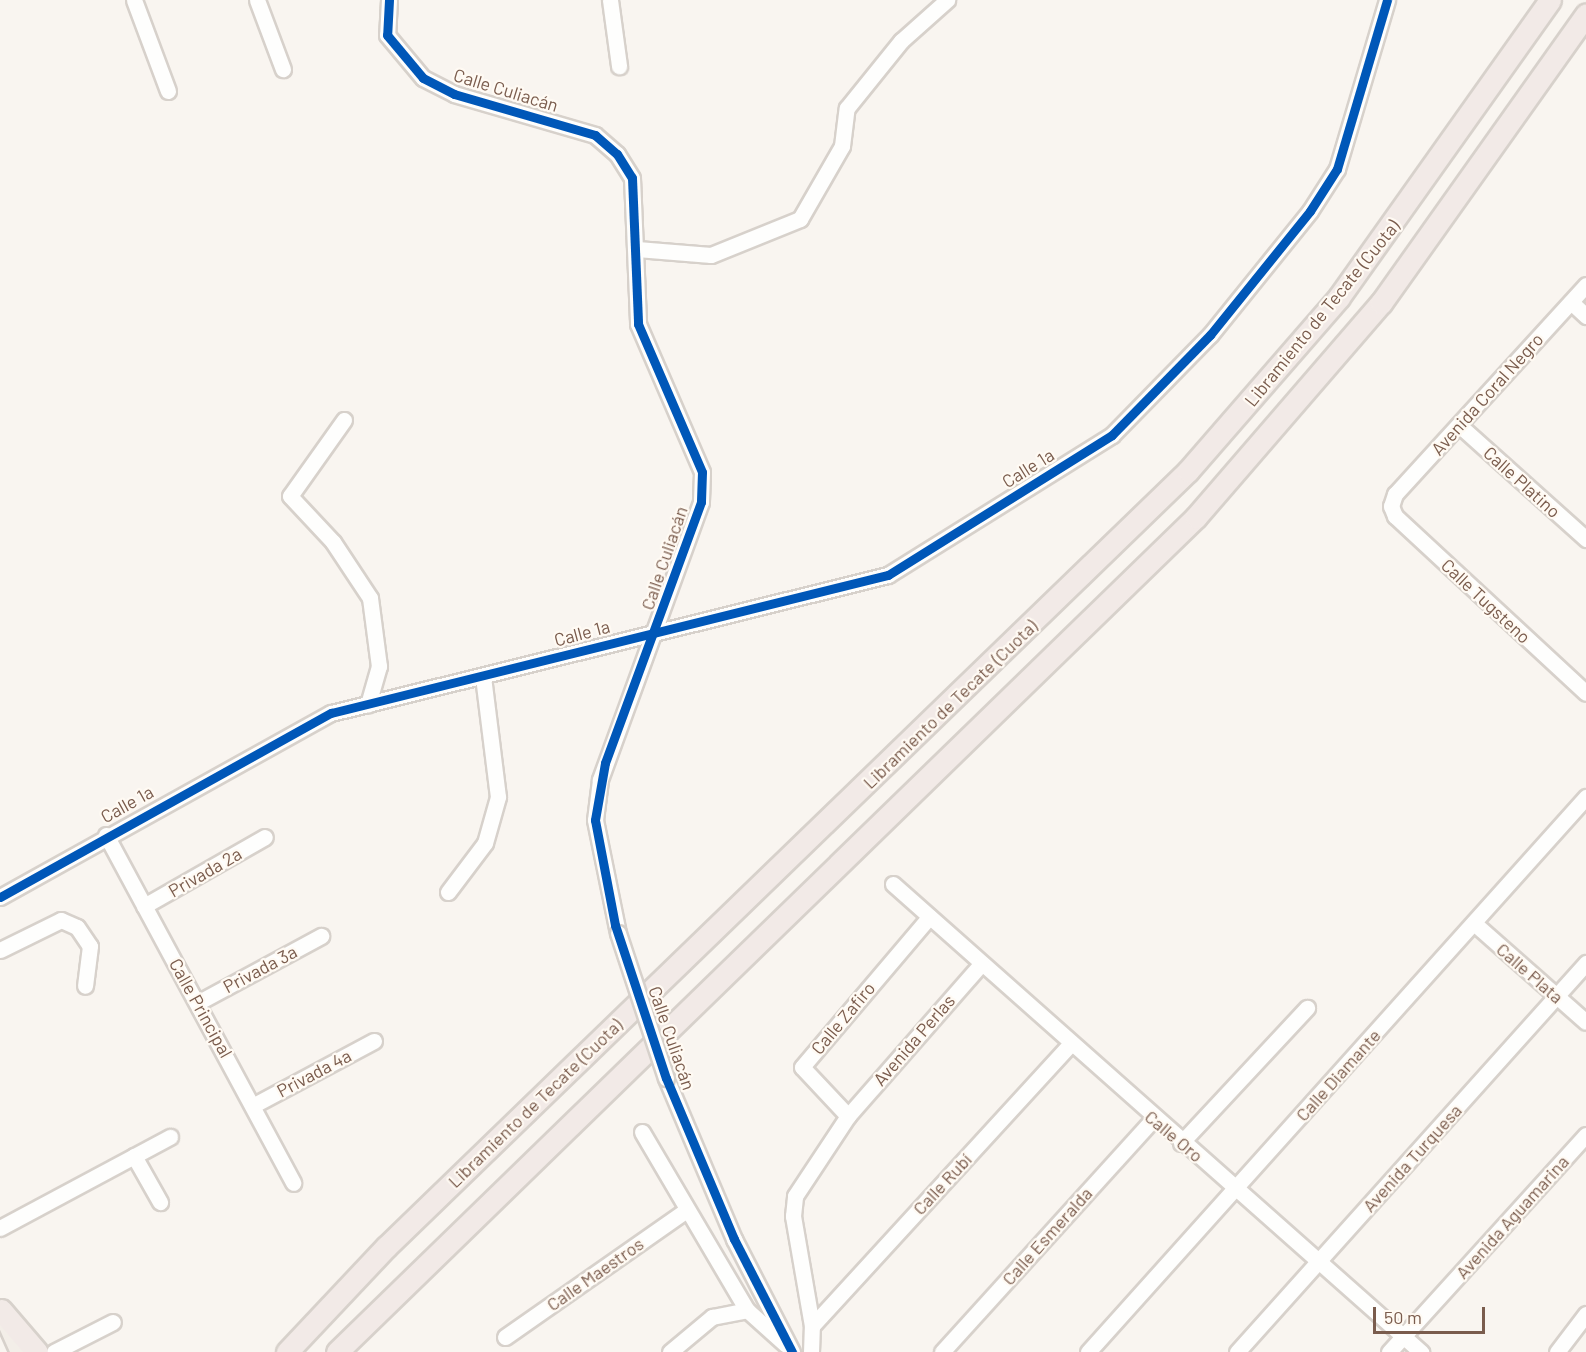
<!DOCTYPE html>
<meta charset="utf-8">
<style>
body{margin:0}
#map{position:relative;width:1586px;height:1352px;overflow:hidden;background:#f9f5f0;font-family:Barlow,sans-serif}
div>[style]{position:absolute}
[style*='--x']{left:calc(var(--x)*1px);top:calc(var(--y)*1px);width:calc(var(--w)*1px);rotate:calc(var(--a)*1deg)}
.roads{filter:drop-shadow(2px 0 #d7d1cb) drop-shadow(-2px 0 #d7d1cb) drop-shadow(0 2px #d7d1cb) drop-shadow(0 -2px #d7d1cb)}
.minor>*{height:15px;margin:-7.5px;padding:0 7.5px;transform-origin:7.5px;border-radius:7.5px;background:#fefefd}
.major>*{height:18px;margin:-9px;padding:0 9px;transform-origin:9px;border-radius:9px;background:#f3eee8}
.highway>*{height:21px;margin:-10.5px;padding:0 10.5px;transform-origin:10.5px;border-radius:10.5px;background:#f2eae7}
.bridges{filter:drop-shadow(2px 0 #d7d1cb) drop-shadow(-2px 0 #d7d1cb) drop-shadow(0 2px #d7d1cb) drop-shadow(0 -2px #d7d1cb)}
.minor-bridge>*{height:15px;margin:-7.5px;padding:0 7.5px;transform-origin:7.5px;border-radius:7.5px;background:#fefefd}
.cycleway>*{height:9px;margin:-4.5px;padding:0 4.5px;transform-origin:4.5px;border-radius:4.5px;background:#0057b8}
span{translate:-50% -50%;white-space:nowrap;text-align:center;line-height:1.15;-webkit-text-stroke:4.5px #fffaf3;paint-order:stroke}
.street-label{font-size:18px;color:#7a5c4d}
.scale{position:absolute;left:1373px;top:1307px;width:112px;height:27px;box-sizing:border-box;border:3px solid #7a5c4d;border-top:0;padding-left:8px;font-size:18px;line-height:21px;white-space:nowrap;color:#7a5c4d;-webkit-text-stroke:4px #fffaf3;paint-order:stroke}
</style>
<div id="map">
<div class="roads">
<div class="minor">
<div style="--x:134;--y:0;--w:97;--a:69.5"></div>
<div style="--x:257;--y:0;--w:74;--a:69.4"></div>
<div style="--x:389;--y:0;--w:35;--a:93"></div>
<div style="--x:387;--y:35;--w:56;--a:50.1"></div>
<div style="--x:423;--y:78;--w:35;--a:27"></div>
<div style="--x:454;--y:94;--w:147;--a:16.2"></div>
<div style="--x:595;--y:135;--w:29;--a:41"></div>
<div style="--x:617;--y:154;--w:28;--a:58"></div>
<div style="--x:632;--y:178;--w:146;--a:87.6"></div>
<div style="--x:638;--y:324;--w:161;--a:66.6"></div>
<div style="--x:702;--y:472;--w:30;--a:92"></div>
<div style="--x:701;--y:502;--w:296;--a:110"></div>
<div style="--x:600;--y:780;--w:40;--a:97.1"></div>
<div style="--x:595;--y:820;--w:115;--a:78.5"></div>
<div style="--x:610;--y:0;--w:67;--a:82.2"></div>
<div style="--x:637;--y:249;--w:74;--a:4.6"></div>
<div style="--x:711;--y:255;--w:96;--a:-22"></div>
<div style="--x:800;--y:219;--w:84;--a:-60.1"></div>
<div style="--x:842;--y:146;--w:38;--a:-83"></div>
<div style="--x:847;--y:108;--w:86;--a:-51.1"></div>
<div style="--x:901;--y:41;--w:62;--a:-41.7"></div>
<div style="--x:1586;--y:285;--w:283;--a:132.4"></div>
<div style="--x:1395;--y:494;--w:13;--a:108"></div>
<div style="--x:1391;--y:506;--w:11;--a:68"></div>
<div style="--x:1395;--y:516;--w:260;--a:42.8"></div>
<div style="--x:1571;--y:302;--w:21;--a:43"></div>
<div style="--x:344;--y:420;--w:93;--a:125.4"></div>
<div style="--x:290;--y:496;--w:63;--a:46.9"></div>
<div style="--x:333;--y:542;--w:67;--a:56.5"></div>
<div style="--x:370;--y:598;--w:69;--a:82.5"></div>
<div style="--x:379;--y:666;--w:40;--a:106"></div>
<div style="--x:1459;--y:425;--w:171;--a:41.9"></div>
<div style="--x:106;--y:835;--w:395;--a:61.7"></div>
<div style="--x:893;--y:884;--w:706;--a:41.55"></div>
<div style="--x:448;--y:892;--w:61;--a:-52.9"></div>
<div style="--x:485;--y:843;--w:48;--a:-74.2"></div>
<div style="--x:498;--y:797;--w:122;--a:-97.1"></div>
<div style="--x:0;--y:897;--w:379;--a:-29.1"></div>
<div style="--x:331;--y:713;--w:574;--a:-13.92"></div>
<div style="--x:888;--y:575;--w:264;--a:-32"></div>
<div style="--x:1112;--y:435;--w:140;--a:-45.6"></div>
<div style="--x:1210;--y:335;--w:159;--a:-51.1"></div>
<div style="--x:1310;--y:211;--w:50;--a:-57.3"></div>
<div style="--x:1337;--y:169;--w:176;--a:-73.5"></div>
<div style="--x:144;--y:906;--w:139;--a:-29.7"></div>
<div style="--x:1474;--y:923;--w:149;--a:41.5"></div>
<div style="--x:0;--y:950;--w:68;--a:-26.2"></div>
<div style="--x:61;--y:920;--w:17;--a:24"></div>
<div style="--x:77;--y:927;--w:23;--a:56"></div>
<div style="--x:90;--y:946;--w:40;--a:97.1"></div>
<div style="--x:199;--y:1002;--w:139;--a:-28.4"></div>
<div style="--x:666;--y:1078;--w:175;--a:67.1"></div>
<div style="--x:734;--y:1239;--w:127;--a:62.8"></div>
<div style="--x:254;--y:1105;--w:136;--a:-28.1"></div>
<div style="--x:848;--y:1116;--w:67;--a:-133.2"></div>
<div style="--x:802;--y:1067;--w:197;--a:-49.7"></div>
<div style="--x:642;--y:1132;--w:207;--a:59.5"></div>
<div style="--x:1181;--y:1143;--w:185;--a:-47"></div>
<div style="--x:134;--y:1156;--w:53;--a:60.5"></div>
<div style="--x:0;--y:1228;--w:193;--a:-28.2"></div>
<div style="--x:812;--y:1326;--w:384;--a:-47.5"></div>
<div style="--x:505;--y:1337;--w:220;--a:-35"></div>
<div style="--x:54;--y:1352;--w:66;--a:-27"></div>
<div style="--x:670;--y:1352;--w:55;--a:-39.8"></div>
<div style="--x:712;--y:1317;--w:36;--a:-11"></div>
<div style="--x:747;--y:1310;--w:52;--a:41.9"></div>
<div style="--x:811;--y:1352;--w:26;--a:-88"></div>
<div style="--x:812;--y:1326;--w:112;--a:-99.8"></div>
<div style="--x:793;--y:1216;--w:20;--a:-84"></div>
<div style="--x:795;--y:1196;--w:96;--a:-56.5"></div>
<div style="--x:848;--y:1116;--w:202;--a:-48.8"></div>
<div style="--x:942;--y:1352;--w:314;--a:-47.8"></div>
<div style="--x:1088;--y:1352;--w:746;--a:-48.1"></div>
<div style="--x:1237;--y:1352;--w:523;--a:-48.1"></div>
<div style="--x:1389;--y:1352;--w:293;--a:-47.8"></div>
<div style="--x:1557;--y:1352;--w:48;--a:-52.7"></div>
</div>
<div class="major">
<div style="--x:6;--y:1321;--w:34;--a:66"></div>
</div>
<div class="highway">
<div style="--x:1;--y:1310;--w:55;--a:49.4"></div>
<div style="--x:287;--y:1352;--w:144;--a:-46.7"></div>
<div style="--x:386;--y:1247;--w:1116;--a:-44.06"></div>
<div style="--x:1188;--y:471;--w:230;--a:-49"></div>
<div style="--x:1339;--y:297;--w:364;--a:-54.6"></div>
<div style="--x:337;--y:1352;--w:1198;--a:-44.19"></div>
<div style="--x:1196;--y:517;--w:283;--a:-49.2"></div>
<div style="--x:1381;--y:303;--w:354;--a:-54.6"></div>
</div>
</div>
<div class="bridges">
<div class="minor-bridge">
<div style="--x:618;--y:933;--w:153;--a:71.7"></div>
</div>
</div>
<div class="cycleway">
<div style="--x:389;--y:0;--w:35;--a:93"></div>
<div style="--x:387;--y:35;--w:56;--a:50.1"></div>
<div style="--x:423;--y:78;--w:35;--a:27"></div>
<div style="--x:454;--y:94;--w:147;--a:16.2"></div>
<div style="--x:595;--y:135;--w:29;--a:41"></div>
<div style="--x:617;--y:154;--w:28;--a:58"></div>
<div style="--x:632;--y:178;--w:146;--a:87.6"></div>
<div style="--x:638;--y:324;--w:161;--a:66.6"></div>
<div style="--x:702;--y:472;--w:30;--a:92"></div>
<div style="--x:701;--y:502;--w:278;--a:110.2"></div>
<div style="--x:605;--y:763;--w:58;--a:100"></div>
<div style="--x:595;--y:820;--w:107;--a:79.2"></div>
<div style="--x:615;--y:925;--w:161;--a:71.6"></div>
<div style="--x:666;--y:1078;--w:175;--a:67.1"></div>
<div style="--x:734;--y:1239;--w:127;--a:62.8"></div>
<div style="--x:0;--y:897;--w:379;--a:-29.1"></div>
<div style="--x:331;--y:713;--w:574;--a:-13.92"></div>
<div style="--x:888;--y:575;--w:264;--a:-32"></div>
<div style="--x:1112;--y:435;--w:140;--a:-45.6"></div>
<div style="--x:1210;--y:335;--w:159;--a:-51.1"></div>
<div style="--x:1310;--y:211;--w:50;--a:-57.3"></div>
<div style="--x:1337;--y:169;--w:176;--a:-73.5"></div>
</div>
<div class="street-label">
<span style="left:506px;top:90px;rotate:17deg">Calle Culiacán</span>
<span style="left:1322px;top:313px;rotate:-51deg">Libramiento de Tecate (Cuota)</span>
<span style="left:1487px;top:394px;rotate:-48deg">Avenida Coral Negro</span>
<span style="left:1028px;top:468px;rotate:-32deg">Calle 1a</span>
<span style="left:1522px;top:482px;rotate:42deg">Calle Platino</span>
<span style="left:664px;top:558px;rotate:-71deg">Calle Culiacán</span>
<span style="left:1486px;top:601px;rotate:43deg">Calle Tugsteno</span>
<span style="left:582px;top:633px;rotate:-15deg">Calle 1a</span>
<span style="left:950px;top:704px;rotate:-44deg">Libramiento de Tecate (Cuota)</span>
<span style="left:127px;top:804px;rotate:-29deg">Calle 1a</span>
<span style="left:205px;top:872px;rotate:-30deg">Privada 2a</span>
<span style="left:260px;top:969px;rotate:-28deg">Privada 3a</span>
<span style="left:1530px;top:973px;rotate:41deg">Calle Plata</span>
<span style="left:201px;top:1008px;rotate:61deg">Calle Principal</span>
<span style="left:843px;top:1018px;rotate:-50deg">Calle Zafiro</span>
<span style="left:672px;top:1038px;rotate:71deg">Calle Culiacán</span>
<span style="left:914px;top:1040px;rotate:-49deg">Avenida Perlas</span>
<span style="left:314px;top:1073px;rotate:-28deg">Privada 4a</span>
<span style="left:1338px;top:1075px;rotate:-48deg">Calle Diamante</span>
<span style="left:535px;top:1103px;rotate:-44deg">Libramiento de Tecate (Cuota)</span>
<span style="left:1174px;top:1136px;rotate:40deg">Calle Oro</span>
<span style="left:1412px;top:1158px;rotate:-48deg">Avenida Turquesa</span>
<span style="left:942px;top:1184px;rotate:-47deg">Calle Rubí</span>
<span style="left:1512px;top:1217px;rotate:-48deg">Avenida Aguamarina</span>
<span style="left:1047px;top:1236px;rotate:-48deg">Calle Esmeralda</span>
<span style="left:595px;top:1274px;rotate:-35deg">Calle Maestros</span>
</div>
<div class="scale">50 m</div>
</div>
